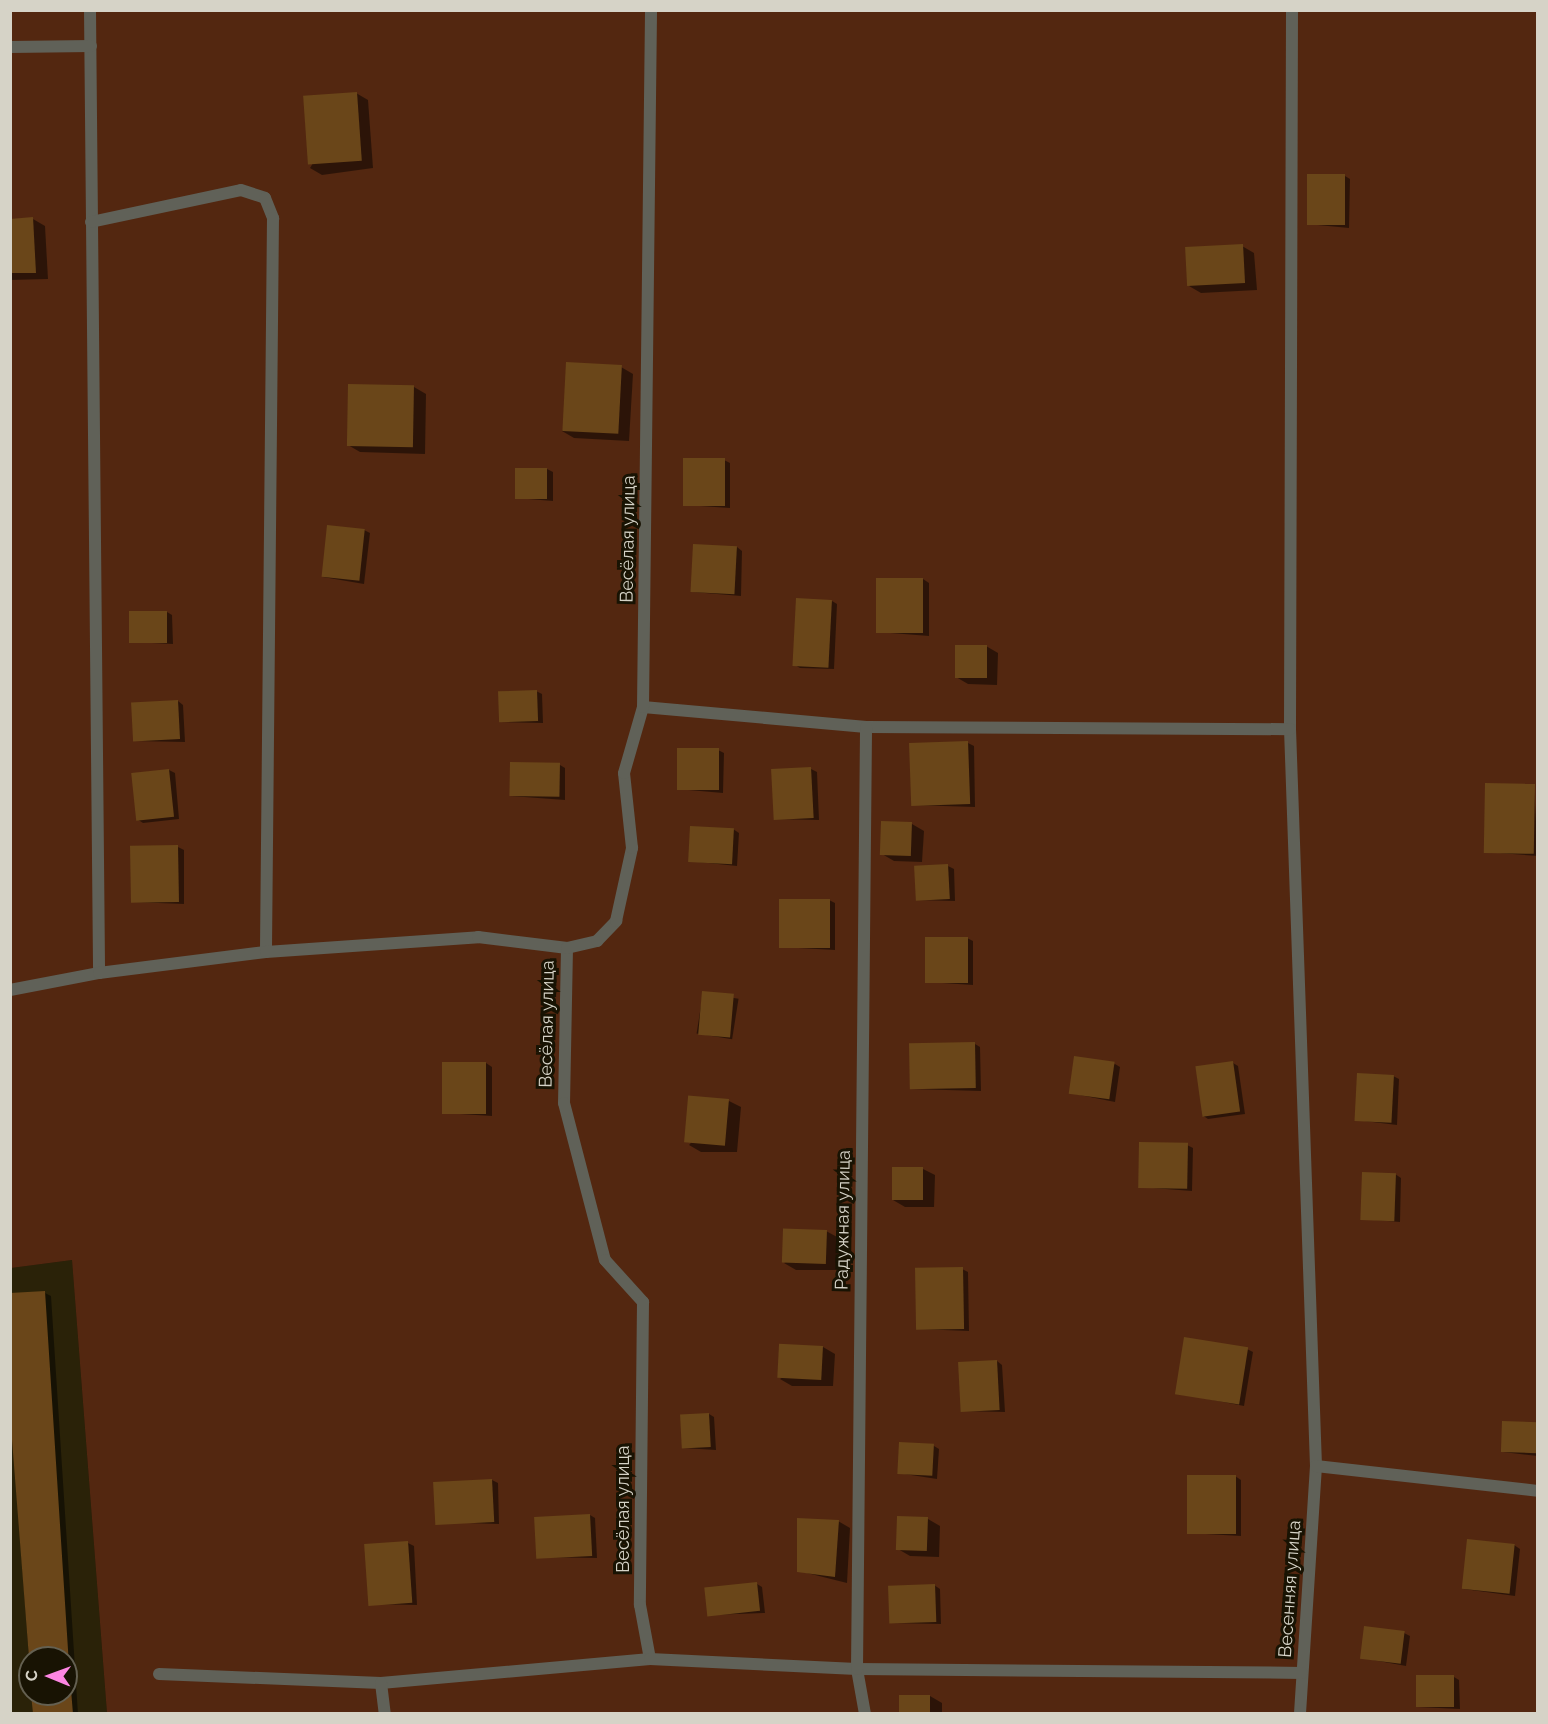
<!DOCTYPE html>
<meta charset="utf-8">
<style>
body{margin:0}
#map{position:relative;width:1548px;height:1724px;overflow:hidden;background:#221c0a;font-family:Raleway,sans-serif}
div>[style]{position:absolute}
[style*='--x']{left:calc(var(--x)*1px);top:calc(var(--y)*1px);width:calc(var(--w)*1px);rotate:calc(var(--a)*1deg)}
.built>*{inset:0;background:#2a2208}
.green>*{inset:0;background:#532710}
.shadow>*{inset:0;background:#0007;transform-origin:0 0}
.building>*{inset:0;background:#6a4619;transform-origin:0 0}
.minor>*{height:12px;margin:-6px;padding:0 6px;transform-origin:6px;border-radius:6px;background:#606158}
span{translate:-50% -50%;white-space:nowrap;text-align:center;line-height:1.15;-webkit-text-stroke:6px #181303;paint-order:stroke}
.street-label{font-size:18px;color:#d6d3c7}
.frame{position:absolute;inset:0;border:12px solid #d6d3c7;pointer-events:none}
.north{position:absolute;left:18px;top:1646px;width:60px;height:60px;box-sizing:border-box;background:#181303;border:2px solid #646051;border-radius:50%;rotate:271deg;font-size:16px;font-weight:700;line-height:24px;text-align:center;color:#d6d3c7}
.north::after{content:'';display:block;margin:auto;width:21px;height:27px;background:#fd86e3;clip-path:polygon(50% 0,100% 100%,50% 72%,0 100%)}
</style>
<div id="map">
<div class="built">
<div style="clip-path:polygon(evenodd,72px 1260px,107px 1713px,11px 1713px,10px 1268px,72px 1260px,30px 1658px,66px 1658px,66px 1694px,30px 1694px,30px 1658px)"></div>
</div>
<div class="green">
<div style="clip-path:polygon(10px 11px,1537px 11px,1537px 1713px,107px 1713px,72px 1260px,11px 1268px)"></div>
</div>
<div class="shadow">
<div style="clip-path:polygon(356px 93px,368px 100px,373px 168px,322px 175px,310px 168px)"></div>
<div style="clip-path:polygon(1345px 176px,1350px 179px,1349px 228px,1307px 224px)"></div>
<div style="clip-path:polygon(33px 219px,45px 226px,48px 279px,10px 280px,10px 220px)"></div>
<div style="clip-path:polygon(1242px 246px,1254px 253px,1257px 290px,1201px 293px,1189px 286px)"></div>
<div style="clip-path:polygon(621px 367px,633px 374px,629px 441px,574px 438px,562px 431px)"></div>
<div style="clip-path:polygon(414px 387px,426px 394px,425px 454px,360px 452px,348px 445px)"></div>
<div style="clip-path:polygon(724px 460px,730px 463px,730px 508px,685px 505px)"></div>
<div style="clip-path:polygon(547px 469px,553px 472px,553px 501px,516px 498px)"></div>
<div style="clip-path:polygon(364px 530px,370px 533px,364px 584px,323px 577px)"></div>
<div style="clip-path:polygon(737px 547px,742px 551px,741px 596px,693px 592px)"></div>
<div style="clip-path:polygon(923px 579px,929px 583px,929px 636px,878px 632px)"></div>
<div style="clip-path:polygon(832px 601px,837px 604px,834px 669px,800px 668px,795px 665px)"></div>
<div style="clip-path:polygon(167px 612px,172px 615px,173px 644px,131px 642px)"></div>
<div style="clip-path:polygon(986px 646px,998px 653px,997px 685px,968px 684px,956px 677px)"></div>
<div style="clip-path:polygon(536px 691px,542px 694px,543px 723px,501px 722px)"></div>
<div style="clip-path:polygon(178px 701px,183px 705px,185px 742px,135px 741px)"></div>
<div style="clip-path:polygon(968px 743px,974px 746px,975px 807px,912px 805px)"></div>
<div style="clip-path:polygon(718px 750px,724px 753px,723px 793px,677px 789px)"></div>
<div style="clip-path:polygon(560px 765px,565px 768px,565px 800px,511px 796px)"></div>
<div style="clip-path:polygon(811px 769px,817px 772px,819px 820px,775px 819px)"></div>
<div style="clip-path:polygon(169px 770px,175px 773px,179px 819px,143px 823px,137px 819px)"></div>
<div style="clip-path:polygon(1534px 786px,1538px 856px,1486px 852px)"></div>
<div style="clip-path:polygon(912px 824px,924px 831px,922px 862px,894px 861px,882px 854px)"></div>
<div style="clip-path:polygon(733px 829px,739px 833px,737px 866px,689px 861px)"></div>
<div style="clip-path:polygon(178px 847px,184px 850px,184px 904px,133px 902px,132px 848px)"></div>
<div style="clip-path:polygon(948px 866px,954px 869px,955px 901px,917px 900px)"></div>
<div style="clip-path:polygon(829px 900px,835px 903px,835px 950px,780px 947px)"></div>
<div style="clip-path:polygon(967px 938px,973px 941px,973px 985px,927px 982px)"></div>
<div style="left:703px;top:993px;width:36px;height:41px;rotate:9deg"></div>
<div style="clip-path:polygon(975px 1044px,980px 1047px,981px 1091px,911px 1089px)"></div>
<div style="clip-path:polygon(486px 1063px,492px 1067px,492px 1116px,444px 1113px,443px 1064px)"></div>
<div style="clip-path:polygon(1233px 1063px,1238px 1066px,1245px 1114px,1208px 1119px,1202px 1115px)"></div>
<div style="clip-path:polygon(1115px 1064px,1120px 1067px,1115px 1102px,1070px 1093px)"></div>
<div style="clip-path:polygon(1393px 1076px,1399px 1079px,1397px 1125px,1356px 1120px)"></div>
<div style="clip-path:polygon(729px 1101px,741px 1107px,737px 1152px,701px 1152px,689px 1145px)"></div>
<div style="clip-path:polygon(1187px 1145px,1193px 1148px,1192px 1191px,1140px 1187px)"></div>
<div style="clip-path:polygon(893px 1169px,923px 1169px,935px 1175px,934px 1207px,905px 1207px,893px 1200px)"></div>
<div style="clip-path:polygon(1395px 1174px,1401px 1178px,1400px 1222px,1362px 1219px)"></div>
<div style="clip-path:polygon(826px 1231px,839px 1238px,837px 1270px,796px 1270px,784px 1263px)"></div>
<div style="clip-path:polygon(962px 1269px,968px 1272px,969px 1331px,918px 1329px)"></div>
<div style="clip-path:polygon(45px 1293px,51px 1296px,78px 1714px,33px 1714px,32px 1694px,66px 1694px,66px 1658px,30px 1658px,30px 1672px,10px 1399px)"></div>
<div style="clip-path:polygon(823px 1347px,835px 1354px,833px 1386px,792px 1386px,780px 1379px)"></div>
<div style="clip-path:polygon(1247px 1349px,1253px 1352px,1244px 1406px,1177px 1393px)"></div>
<div style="clip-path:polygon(997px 1361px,1002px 1365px,1005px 1412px,962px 1411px)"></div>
<div style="clip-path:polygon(709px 1414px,714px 1417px,716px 1450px,683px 1448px)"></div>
<div style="clip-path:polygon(1538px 1424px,1538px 1456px,1503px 1452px)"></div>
<div style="clip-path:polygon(934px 1446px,939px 1449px,937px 1479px,898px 1473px)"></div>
<div style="clip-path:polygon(1235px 1476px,1241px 1480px,1241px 1536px,1188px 1533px)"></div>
<div style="clip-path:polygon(492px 1480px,498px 1483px,499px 1524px,436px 1522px)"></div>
<div style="clip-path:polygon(590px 1515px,595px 1518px,597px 1558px,537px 1557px)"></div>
<div style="clip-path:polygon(928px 1519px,940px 1526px,939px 1557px,910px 1556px,898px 1549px)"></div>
<div style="clip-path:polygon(838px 1521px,850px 1528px,847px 1583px,799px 1571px)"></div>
<div style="clip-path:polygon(408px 1543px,414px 1546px,417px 1605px,369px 1604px)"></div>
<div style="clip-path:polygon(1514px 1545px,1520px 1549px,1515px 1596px,1464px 1589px)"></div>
<div style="clip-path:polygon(757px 1584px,762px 1587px,765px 1613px,709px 1615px)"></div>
<div style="clip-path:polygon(934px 1585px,940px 1589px,941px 1624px,891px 1623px)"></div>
<div style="clip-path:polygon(1404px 1633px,1410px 1636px,1406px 1666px,1362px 1658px)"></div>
<div style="clip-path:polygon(1454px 1677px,1459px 1680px,1460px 1709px,1418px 1707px)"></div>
<div style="clip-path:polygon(930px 1696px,942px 1703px,942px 1714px,900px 1714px)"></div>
</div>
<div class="building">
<div style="left:357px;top:92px;width:69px;height:54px;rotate:86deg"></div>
<div style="left:1307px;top:174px;width:38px;height:51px"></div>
<div style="clip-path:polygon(33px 217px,36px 273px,10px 273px,10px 219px)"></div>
<div style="left:1243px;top:244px;width:39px;height:58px;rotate:87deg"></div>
<div style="left:566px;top:362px;width:56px;height:69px;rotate:3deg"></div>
<div style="left:348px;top:384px;width:66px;height:62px;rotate:1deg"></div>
<div style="left:683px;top:458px;width:42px;height:48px"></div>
<div style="left:515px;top:468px;width:32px;height:31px"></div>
<div style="left:327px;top:525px;width:38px;height:52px;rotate:6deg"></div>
<div style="left:693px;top:544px;width:44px;height:48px;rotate:3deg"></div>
<div style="left:876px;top:578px;width:47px;height:55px"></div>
<div style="left:796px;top:598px;width:36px;height:68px;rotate:3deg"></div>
<div style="left:129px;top:611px;width:38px;height:32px"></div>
<div style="left:955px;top:645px;width:32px;height:33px"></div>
<div style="left:537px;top:690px;width:31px;height:39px;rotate:88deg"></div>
<div style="left:178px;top:700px;width:39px;height:47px;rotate:87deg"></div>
<div style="left:968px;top:741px;width:63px;height:59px;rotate:88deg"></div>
<div style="left:677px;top:748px;width:42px;height:42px"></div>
<div style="left:510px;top:762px;width:50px;height:34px;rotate:1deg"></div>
<div style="left:811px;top:767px;width:51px;height:40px;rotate:87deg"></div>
<div style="left:169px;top:769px;width:48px;height:38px;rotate:84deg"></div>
<div style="left:1485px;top:783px;width:50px;height:70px;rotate:1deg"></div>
<div style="left:912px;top:822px;width:34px;height:31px;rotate:92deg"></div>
<div style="left:690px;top:826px;width:44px;height:36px;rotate:3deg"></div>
<div style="left:178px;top:845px;width:57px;height:48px;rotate:89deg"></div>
<div style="left:948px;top:864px;width:35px;height:34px;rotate:87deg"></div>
<div style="left:779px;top:899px;width:51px;height:49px"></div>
<div style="left:925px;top:937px;width:43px;height:46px"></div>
<div style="left:702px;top:991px;width:32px;height:44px;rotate:5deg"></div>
<div style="left:975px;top:1042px;width:46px;height:66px;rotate:89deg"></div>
<div style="left:1074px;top:1056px;width:41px;height:38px;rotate:8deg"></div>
<div style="left:1233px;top:1061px;width:51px;height:38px;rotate:82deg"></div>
<div style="left:442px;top:1062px;width:44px;height:52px"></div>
<div style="left:1357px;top:1073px;width:37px;height:48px;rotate:3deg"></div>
<div style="left:729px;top:1099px;width:47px;height:41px;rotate:95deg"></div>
<div style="left:1139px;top:1142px;width:49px;height:46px;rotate:1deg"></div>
<div style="left:892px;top:1167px;width:31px;height:33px"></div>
<div style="left:1362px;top:1172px;width:34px;height:48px;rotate:2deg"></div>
<div style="left:827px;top:1230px;width:34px;height:44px;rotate:92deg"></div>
<div style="left:963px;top:1267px;width:62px;height:48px;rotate:89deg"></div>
<div style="clip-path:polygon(45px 1291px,69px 1665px,73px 1714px,33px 1714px,31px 1694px,66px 1694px,66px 1658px,29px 1658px,10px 1414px,10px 1293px)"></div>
<div style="left:1184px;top:1337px;width:65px;height:58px;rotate:9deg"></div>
<div style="left:823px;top:1346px;width:34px;height:44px;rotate:93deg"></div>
<div style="left:997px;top:1360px;width:50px;height:39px;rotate:87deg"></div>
<div style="left:709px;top:1413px;width:34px;height:29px;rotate:87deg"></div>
<div style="left:1502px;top:1421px;width:36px;height:31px;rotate:2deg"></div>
<div style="left:899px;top:1442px;width:35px;height:32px;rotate:3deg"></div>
<div style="left:1187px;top:1475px;width:49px;height:59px"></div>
<div style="left:492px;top:1479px;width:43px;height:59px;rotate:87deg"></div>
<div style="left:590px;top:1514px;width:42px;height:56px;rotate:87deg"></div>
<div style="left:928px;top:1517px;width:34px;height:31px;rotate:92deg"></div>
<div style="clip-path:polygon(797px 1518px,839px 1520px,835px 1577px,797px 1572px)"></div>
<div style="left:1467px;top:1539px;width:48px;height:50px;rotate:6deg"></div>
<div style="left:408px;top:1541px;width:62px;height:44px;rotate:86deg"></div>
<div style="left:757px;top:1582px;width:29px;height:53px;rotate:84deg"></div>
<div style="left:935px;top:1584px;width:38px;height:47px;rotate:88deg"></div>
<div style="left:1364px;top:1626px;width:41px;height:33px;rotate:7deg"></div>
<div style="left:1416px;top:1675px;width:38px;height:32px"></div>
<div style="left:899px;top:1695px;width:31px;height:19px"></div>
</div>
<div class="minor">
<div style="--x:90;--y:10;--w:963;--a:89.46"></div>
<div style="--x:1292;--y:10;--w:719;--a:90.16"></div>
<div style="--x:1290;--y:729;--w:737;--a:87.98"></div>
<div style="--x:1316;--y:1466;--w:249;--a:93.7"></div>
<div style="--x:10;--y:47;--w:81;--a:-0.7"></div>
<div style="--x:91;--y:222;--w:153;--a:-12"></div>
<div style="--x:241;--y:190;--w:25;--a:18"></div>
<div style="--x:265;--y:198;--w:22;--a:68"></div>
<div style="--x:273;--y:218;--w:734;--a:90.55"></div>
<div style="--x:643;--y:707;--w:224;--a:5.1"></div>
<div style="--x:866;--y:727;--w:424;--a:0.3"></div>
<div style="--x:567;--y:948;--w:155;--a:91.1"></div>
<div style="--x:564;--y:1103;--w:162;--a:75.4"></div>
<div style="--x:605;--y:1260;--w:57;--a:47.9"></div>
<div style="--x:643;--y:1302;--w:303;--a:90.6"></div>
<div style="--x:640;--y:1605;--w:55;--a:79.5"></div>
<div style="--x:10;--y:990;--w:91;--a:-10.8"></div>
<div style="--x:99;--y:973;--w:168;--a:-7.2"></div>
<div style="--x:266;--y:952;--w:213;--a:-4"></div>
<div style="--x:478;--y:937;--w:90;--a:7"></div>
<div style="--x:567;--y:948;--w:31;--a:-13"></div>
<div style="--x:597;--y:941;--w:28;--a:-46"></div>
<div style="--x:616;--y:921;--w:75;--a:-77.6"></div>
<div style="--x:632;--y:848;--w:75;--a:-96.1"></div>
<div style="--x:624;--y:773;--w:69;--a:-73.9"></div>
<div style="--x:643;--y:707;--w:697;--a:-89.34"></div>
<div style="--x:1316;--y:1466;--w:223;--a:6.4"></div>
<div style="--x:159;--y:1674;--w:222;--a:2.3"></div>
<div style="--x:381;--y:1683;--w:270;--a:-5.1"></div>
<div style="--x:650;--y:1659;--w:207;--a:2.8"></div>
<div style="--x:857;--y:1669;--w:445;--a:0.5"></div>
<div style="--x:381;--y:1683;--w:31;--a:83"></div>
<div style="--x:865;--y:1714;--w:46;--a:-100.1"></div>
<div style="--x:857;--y:1669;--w:942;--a:-89.45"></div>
</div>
<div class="street-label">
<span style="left:628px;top:539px;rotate:-89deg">Весёлая улица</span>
<span style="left:547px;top:1024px;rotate:-89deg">Весёлая улица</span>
<span style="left:843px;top:1220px;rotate:-89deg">Радужная улица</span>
<span style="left:623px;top:1509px;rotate:-90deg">Весёлая улица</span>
<span style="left:1290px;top:1589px;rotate:-86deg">Весенняя улица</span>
</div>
<div class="frame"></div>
<div class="north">С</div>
</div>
